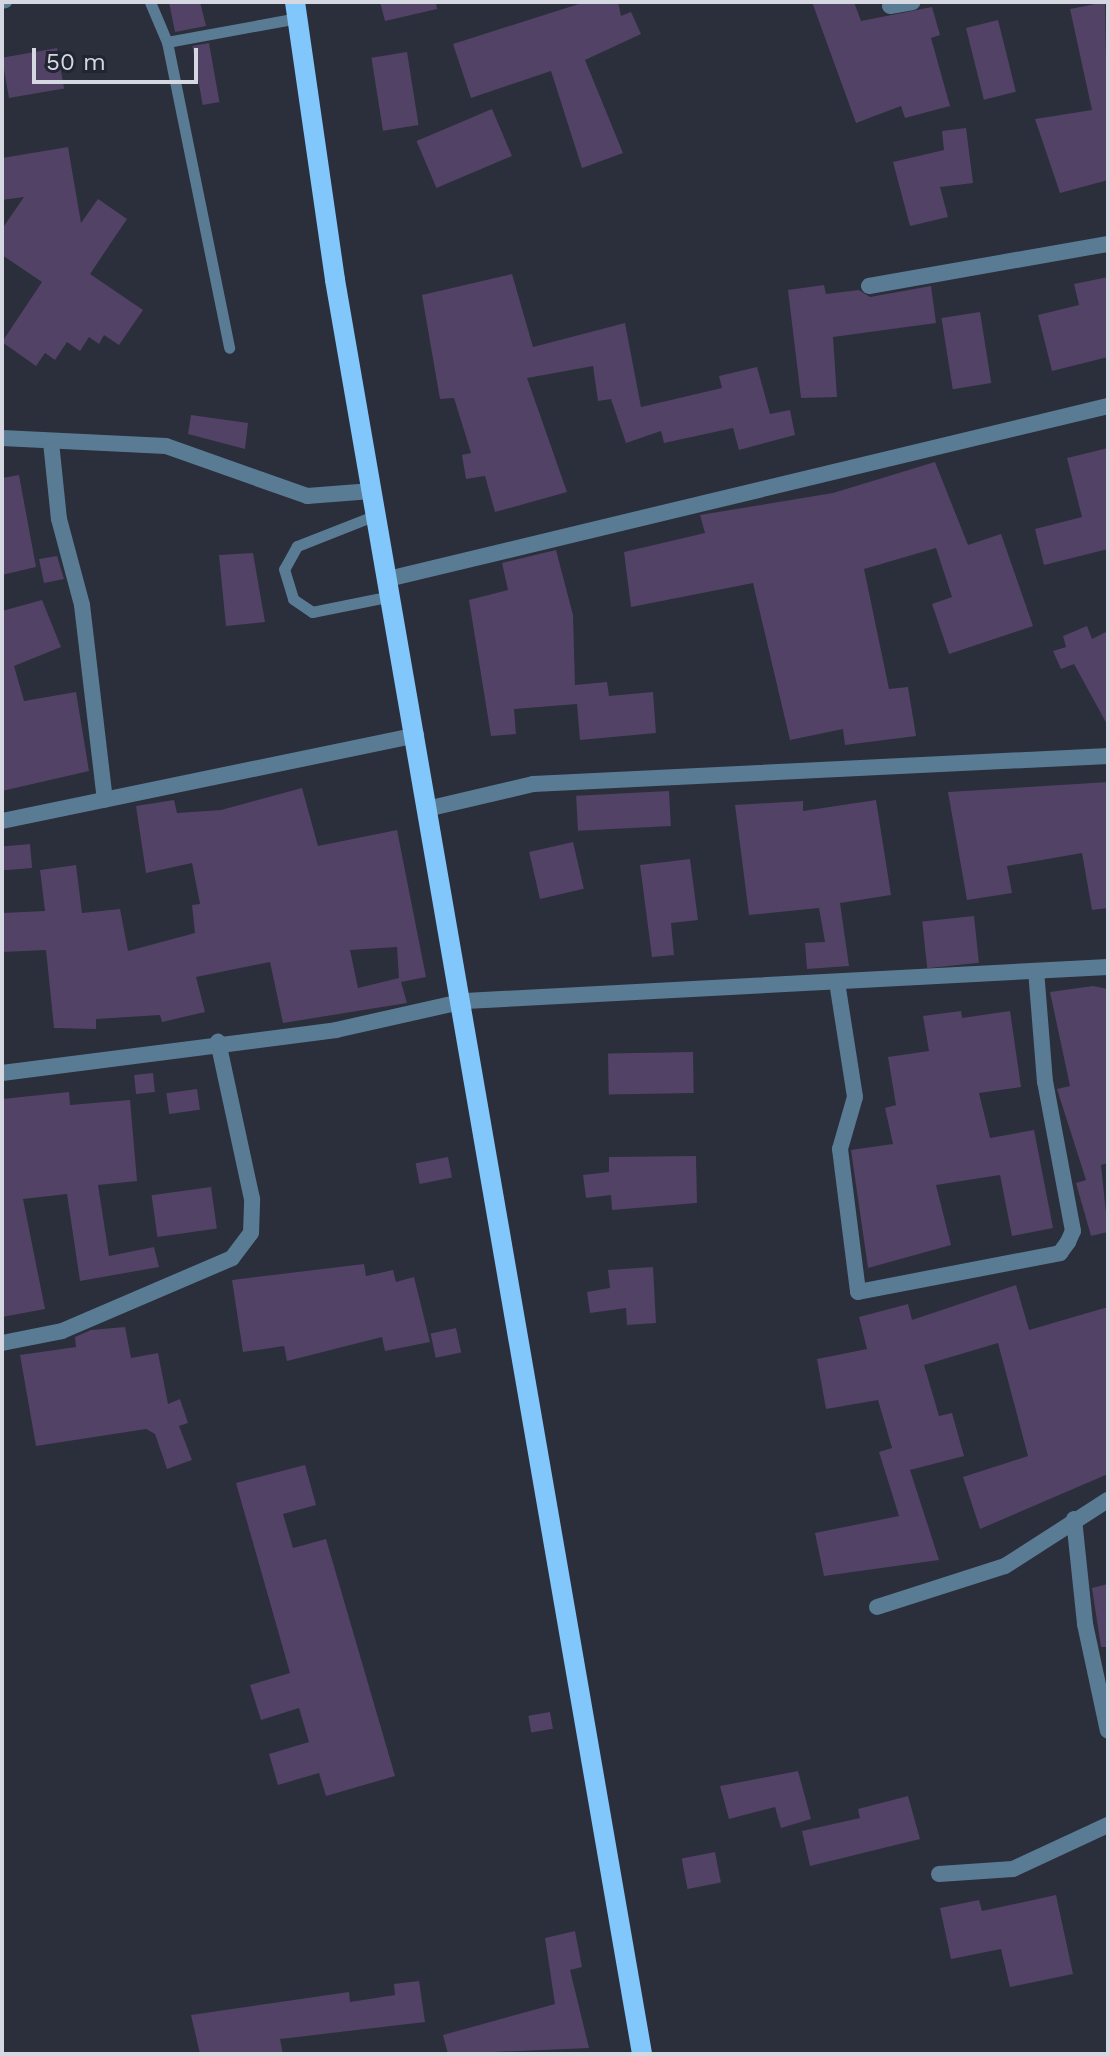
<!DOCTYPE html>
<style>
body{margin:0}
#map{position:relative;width:1110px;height:2056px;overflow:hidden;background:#2b2e3b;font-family:"Work Sans",sans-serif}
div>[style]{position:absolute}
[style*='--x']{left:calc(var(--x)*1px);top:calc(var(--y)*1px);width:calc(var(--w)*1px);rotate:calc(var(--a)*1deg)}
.building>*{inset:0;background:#524265;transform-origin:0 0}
.lane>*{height:11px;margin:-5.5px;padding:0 5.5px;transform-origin:5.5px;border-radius:5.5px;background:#5a7b94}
.street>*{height:16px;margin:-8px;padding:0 8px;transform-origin:8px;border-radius:8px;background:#5a7b94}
.primary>*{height:20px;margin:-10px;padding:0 10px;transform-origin:10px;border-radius:10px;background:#81c7fb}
span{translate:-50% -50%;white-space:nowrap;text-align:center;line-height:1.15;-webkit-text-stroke:6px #212431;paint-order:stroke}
.frame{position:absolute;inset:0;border:4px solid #d6d8e1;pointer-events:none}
.scale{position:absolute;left:32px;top:48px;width:166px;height:36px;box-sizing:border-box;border:4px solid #d6d8e1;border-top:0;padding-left:10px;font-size:24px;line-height:28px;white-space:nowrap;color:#d6d8e1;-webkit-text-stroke:6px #212431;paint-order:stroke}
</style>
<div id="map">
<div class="building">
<div style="clip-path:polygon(169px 2px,200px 2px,206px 26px,175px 32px)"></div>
<div style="clip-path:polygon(380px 2px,436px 2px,437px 9px,385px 21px)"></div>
<div style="clip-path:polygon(585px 2px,618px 2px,621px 16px,631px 12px,641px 34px,585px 60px,623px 153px,582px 168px,551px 71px,471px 98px,453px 44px)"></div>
<div style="clip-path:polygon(812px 2px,854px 2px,861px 21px,932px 7px,940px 35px,931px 38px,950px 106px,905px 118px,901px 106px,856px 123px)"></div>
<div style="clip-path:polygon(1105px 2px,1108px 180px,1060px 193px,1035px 119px,1092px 110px,1070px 9px)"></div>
<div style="left:998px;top:20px;width:74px;height:33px;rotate:76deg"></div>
<div style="left:209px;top:43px;width:60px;height:17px;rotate:80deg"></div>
<div style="left:57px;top:48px;width:41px;height:56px;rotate:80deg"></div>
<div style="left:407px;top:52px;width:74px;height:36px;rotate:81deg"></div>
<div style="left:492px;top:109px;width:51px;height:82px;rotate:67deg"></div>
<div style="clip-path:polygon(966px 128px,973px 183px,940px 187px,948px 217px,910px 226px,893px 162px,944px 150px,942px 131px)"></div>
<div style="clip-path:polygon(68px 147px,81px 223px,98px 199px,127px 219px,90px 274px,143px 310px,119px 345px,104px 335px,99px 344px,89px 337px,80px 351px,67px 342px,55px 360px,45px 353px,36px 366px,2px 342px,42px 282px,2px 255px,2px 229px,24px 197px,2px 200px,2px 158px)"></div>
<div style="clip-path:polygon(512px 274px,533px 347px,625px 323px,641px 407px,722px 388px,719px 376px,757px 367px,770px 414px,790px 410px,795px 435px,739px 450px,733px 428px,664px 443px,661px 431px,626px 443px,611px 399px,598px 401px,593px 366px,527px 378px,567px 492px,495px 512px,485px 476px,466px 479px,462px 455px,471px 453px,454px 398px,440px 399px,422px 295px)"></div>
<div style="clip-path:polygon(1108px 277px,1108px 357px,1052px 371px,1038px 315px,1079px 305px,1074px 284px)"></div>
<div style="clip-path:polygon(824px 285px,826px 294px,859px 290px,870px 297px,931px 286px,936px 323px,833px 337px,837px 397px,801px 398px,788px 290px)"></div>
<div style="left:980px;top:312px;width:72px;height:39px;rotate:81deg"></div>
<div style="clip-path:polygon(191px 415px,248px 423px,245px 449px,188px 434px)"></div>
<div style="clip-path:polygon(1108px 448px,1108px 549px,1044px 565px,1035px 529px,1082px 517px,1067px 458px)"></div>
<div style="clip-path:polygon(935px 462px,968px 545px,1001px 534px,1033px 626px,949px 654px,932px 604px,952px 597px,936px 548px,864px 569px,889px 689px,908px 687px,916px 736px,845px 745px,843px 729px,790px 740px,753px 583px,631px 607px,624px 552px,705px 533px,700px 515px,833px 493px)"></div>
<div style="clip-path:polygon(19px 475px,36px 567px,2px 575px,2px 478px)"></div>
<div style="clip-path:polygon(556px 550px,573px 615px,575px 685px,607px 682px,609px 696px,653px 692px,656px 733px,580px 740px,577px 704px,514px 709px,516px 734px,491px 736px,469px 600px,508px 590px,502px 563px)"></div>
<div style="clip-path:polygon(253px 553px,265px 622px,226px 626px,219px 555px)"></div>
<div style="clip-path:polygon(57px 556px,64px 579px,44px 583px,39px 559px)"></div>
<div style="clip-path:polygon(42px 600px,61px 647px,14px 666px,24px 701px,76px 692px,89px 771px,2px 791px,2px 611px)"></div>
<div style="clip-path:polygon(1087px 626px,1092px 639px,1108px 631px,1108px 726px,1074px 664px,1061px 669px,1053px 651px,1066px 647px,1063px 636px)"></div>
<div style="clip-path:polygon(1108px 782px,1108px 908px,1092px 910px,1082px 853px,1007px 866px,1012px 893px,967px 900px,948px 792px)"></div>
<div style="clip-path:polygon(evenodd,302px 788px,318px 846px,397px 830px,426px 977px,401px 982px,407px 1003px,283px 1023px,270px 962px,196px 977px,205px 1012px,162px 1022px,160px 1015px,96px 1019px,96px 1029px,54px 1028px,46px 950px,2px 952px,2px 913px,45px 911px,40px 870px,76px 865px,82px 913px,120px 909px,128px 951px,195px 933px,192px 905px,200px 904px,192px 863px,146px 873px,136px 806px,174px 800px,177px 813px,221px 810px,302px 788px,397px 947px,399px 978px,358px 988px,350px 950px,397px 947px)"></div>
<div style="left:669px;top:791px;width:35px;height:93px;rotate:87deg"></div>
<div style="clip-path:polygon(876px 800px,891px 895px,840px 903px,849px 966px,807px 969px,805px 943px,825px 942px,819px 908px,749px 915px,735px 805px,803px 801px,803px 811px)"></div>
<div style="left:573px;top:842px;width:48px;height:45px;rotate:77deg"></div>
<div style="left:30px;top:844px;width:24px;height:28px;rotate:85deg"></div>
<div style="clip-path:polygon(690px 859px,698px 920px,671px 923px,674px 955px,652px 957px,640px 865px)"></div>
<div style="left:974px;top:916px;width:47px;height:52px;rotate:84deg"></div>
<div style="clip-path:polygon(1093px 986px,1108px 989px,1108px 1163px,1101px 1165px,1108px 1232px,1091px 1236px,1076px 1183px,1086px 1180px,1057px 1089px,1070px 1086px,1050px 992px)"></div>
<div style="clip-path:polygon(961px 1011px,962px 1018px,1010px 1011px,1021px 1087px,979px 1093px,990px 1138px,1034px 1130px,1053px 1228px,1012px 1236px,1000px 1175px,936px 1185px,951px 1245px,868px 1268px,851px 1150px,893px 1144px,885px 1108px,896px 1105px,888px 1057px,929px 1051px,923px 1016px)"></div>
<div style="left:693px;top:1052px;width:41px;height:85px;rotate:89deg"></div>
<div style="left:153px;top:1073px;width:19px;height:19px;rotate:84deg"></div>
<div style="left:197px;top:1089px;width:21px;height:31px;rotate:82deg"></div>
<div style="clip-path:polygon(69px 1092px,70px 1105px,130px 1100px,137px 1181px,98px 1185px,109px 1256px,154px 1247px,159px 1267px,80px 1281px,67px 1194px,23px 1199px,45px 1309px,2px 1317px,2px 1099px)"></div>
<div style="clip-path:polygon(696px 1156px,697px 1203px,612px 1210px,611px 1195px,586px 1198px,583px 1175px,609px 1172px,609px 1157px)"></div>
<div style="left:448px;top:1157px;width:21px;height:33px;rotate:79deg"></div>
<div style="left:211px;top:1187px;width:42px;height:60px;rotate:82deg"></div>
<div style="clip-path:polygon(364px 1264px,366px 1276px,393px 1270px,396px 1282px,414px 1277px,430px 1342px,385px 1351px,382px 1337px,287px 1361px,284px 1346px,243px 1352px,232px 1280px)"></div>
<div style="clip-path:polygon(653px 1267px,656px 1323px,627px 1325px,626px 1308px,590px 1313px,587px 1292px,610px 1288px,608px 1270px)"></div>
<div style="clip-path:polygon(1016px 1285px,1029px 1330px,1108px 1307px,1108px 1474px,980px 1529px,963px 1477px,1028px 1456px,998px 1343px,924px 1365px,939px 1416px,952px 1413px,964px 1456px,910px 1470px,939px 1560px,824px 1576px,815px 1533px,899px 1516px,879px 1452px,892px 1448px,878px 1400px,826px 1409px,817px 1359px,867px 1349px,859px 1317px,908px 1304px,912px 1320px)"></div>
<div style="clip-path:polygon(125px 1327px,131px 1358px,158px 1353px,168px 1404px,180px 1399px,188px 1423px,179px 1426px,192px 1460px,167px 1469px,155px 1434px,146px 1429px,36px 1446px,20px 1355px,76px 1347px,75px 1337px,91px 1330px)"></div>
<div style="left:456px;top:1328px;width:25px;height:26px;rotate:78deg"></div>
<div style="clip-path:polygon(305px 1465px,316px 1505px,283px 1514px,293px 1548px,326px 1539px,395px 1776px,326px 1796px,319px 1773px,278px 1785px,269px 1754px,309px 1742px,299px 1708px,261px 1720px,250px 1685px,290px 1673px,236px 1483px)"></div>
<div style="clip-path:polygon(1108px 1584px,1108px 1647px,1101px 1647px,1092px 1588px)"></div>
<div style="left:550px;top:1712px;width:17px;height:22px;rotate:80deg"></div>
<div style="clip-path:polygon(798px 1771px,811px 1819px,781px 1828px,775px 1807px,729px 1819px,720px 1786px)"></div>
<div style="clip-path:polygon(908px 1796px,920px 1839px,810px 1866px,802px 1831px,860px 1818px,858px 1809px)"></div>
<div style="left:715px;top:1852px;width:31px;height:34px;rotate:79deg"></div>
<div style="clip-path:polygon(1056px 1895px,1073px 1974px,1010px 1987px,1001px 1949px,951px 1959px,940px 1908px,979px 1900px,982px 1911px)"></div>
<div style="clip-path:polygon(575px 1931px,582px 1967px,570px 1970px,589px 2048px,448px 2054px,443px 2035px,555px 2004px,545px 1938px)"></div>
<div style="clip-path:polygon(419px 1981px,425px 2022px,280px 2039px,283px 2054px,200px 2054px,191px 2015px,349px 1992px,350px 2002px,395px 1995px,394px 1984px)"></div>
</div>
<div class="lane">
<div style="--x:150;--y:2;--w:43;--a:67"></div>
<div style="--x:167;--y:42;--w:312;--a:78.5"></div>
<div style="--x:2;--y:3;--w:4;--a:-14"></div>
<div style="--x:167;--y:42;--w:133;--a:-10.4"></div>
<div style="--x:376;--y:515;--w:85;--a:158.6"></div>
<div style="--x:297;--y:546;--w:26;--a:119"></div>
<div style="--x:284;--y:569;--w:31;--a:73"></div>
<div style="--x:293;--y:599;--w:23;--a:34"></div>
<div style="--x:312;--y:612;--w:81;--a:-11.4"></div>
</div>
<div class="street">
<div style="--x:890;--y:6;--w:23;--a:-10"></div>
<div style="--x:869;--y:286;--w:243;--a:-10"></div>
<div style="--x:2;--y:438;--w:164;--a:2.8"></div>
<div style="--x:166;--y:446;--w:150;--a:19.5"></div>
<div style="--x:307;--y:496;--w:65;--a:-4.4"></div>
<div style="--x:51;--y:442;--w:77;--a:84.1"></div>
<div style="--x:59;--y:519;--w:89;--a:75"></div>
<div style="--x:82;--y:605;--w:196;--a:83.3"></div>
<div style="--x:388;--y:579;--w:740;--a:-13.51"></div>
<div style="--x:431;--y:808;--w:105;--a:-13.2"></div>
<div style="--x:533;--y:784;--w:576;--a:-2.79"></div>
<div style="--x:2;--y:821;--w:423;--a:-11.7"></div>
<div style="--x:837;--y:982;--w:116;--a:81.1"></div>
<div style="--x:855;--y:1097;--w:54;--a:106.1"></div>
<div style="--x:840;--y:1149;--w:144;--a:82.8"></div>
<div style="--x:858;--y:1292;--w:206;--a:-10.9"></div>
<div style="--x:1060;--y:1253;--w:14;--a:-54"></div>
<div style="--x:1068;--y:1242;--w:12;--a:-66"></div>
<div style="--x:1073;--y:1231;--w:152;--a:-100.6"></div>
<div style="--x:1045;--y:1082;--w:111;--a:-94.6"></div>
<div style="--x:2;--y:1073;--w:337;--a:-7.3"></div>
<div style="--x:336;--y:1030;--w:132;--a:-12.7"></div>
<div style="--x:465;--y:1001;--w:644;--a:-3.03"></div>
<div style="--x:2;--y:1343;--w:61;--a:-11.3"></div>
<div style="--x:62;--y:1331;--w:185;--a:-23.2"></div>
<div style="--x:232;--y:1258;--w:31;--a:-53"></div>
<div style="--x:251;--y:1233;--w:34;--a:-88"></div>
<div style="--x:252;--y:1199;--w:161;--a:-102.2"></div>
<div style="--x:1074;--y:1519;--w:106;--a:84"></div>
<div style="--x:1085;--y:1624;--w:109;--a:77.9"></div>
<div style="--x:877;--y:1607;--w:134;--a:-17.8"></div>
<div style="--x:1005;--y:1566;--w:122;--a:-32.7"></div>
<div style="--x:939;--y:1874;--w:74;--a:-3.9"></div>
<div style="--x:1013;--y:1869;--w:105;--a:-24.9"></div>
</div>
<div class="primary">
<div style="--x:295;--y:2;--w:281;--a:81.8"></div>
<div style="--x:335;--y:280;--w:1800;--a:80.18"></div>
</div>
<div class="frame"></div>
<div class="scale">50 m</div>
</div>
